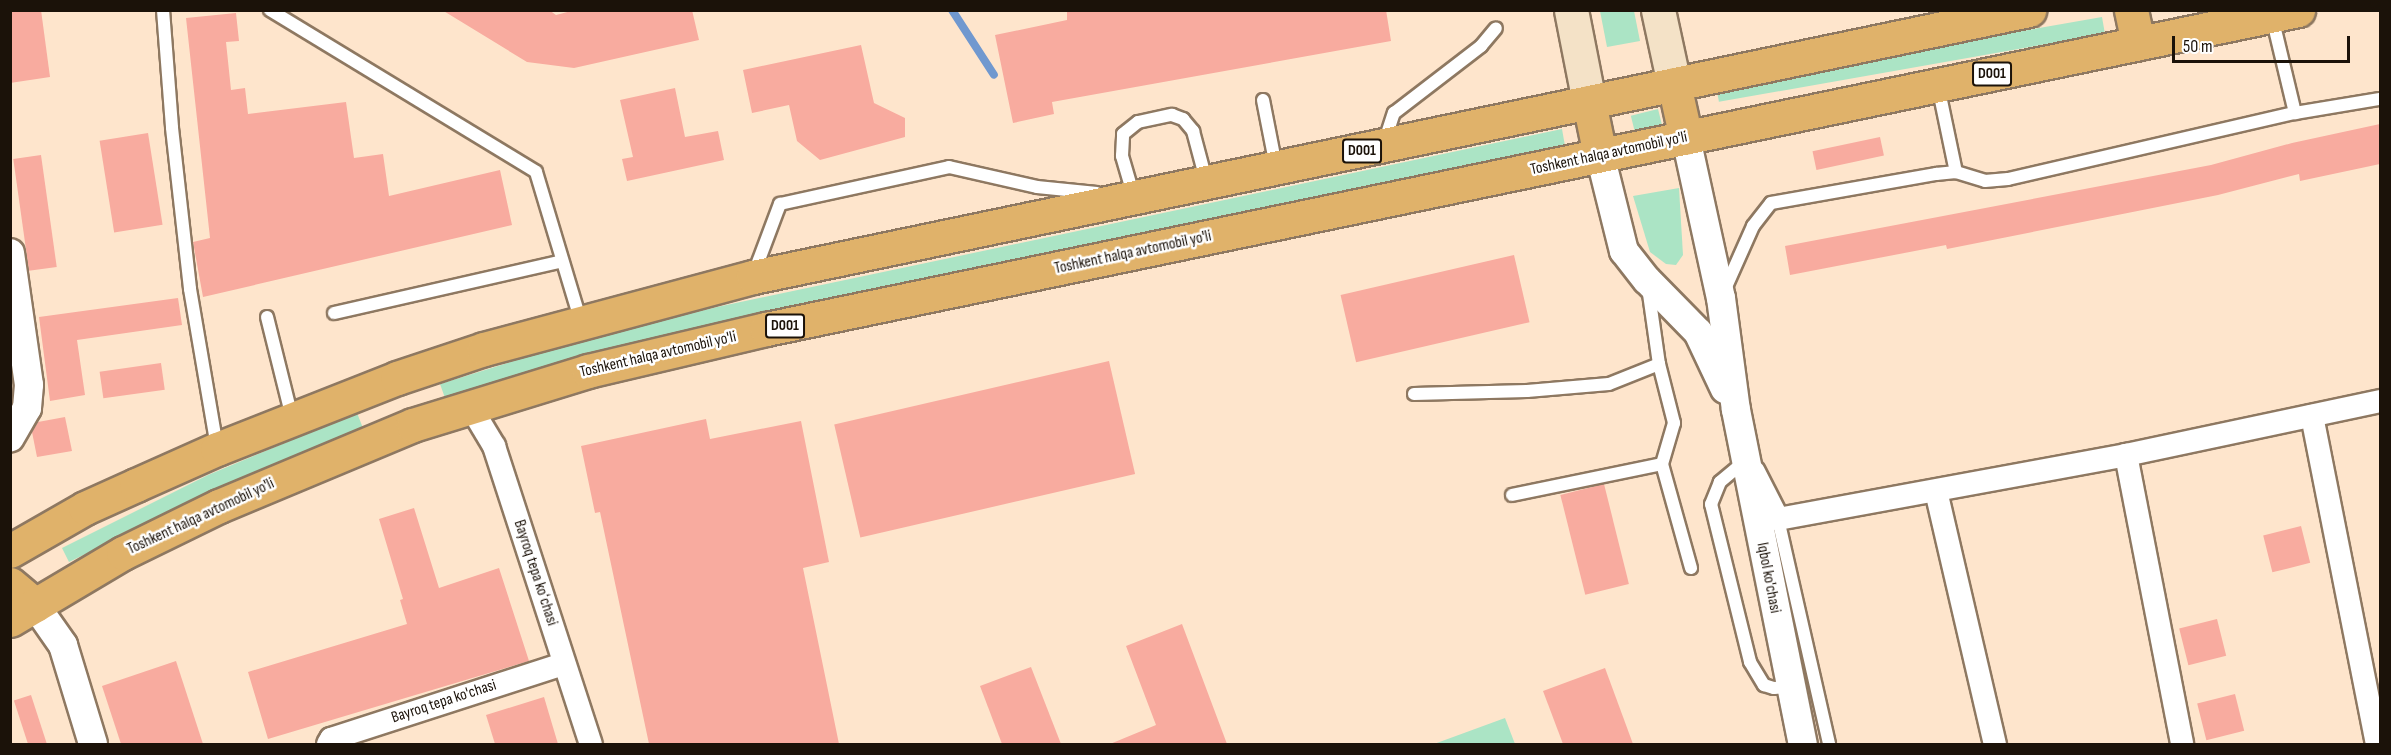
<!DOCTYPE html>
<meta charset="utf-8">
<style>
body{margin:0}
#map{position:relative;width:2391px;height:755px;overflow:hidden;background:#fee5cc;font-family:"Sofia Sans Condensed",sans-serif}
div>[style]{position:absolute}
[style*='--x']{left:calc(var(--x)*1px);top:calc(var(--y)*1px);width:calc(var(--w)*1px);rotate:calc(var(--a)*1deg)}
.green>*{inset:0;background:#abe4c5;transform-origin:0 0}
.stream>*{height:8px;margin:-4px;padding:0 4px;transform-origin:4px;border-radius:4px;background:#7098cf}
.building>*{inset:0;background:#f8ab9f;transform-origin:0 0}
.roads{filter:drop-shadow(2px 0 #8e7861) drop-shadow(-2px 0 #8e7861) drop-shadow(0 2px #8e7861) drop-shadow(0 -2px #8e7861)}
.service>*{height:12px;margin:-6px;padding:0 6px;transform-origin:6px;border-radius:6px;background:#fff}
.minor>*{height:22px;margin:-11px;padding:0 11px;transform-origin:11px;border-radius:11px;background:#fff}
.tertiary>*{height:28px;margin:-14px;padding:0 14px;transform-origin:14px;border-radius:14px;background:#fff}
.secondary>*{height:33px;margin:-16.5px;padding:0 16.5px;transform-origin:16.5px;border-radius:16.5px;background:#f4e2c7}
.trunk>*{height:33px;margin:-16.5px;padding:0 16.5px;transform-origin:16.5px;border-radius:16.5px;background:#e0b26a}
span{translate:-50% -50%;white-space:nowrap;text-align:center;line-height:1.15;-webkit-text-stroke:5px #fff;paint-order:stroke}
.shield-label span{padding:2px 4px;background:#fff;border:2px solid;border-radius:4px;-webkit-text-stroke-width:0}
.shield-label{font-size:15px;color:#1b1209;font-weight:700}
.street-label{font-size:16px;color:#1b1209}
.frame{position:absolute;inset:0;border:12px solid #1b1209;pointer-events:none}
.scale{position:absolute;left:2172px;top:36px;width:178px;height:27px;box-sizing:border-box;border:3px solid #1b1209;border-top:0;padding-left:8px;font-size:18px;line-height:21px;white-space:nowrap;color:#1b1209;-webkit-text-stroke:4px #fff;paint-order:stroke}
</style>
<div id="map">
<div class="green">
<div style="clip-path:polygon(1600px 11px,1634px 11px,1640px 41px,1607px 47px)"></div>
<div style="left:2102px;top:17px;width:17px;height:392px;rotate:80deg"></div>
<div style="left:1658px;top:109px;width:16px;height:28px;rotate:76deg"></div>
<div style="clip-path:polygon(1562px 129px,1565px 146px,583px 357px,445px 398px,440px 384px,578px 341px,717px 307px)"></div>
<div style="clip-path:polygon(1679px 188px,1683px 255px,1676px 265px,1666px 264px,1650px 252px,1633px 196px)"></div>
<div style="clip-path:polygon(357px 413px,363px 428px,215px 491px,69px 562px,62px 548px,208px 475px)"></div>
<div style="clip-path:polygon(1505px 718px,1515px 744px,1434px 744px)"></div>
</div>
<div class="stream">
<div style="--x:952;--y:10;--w:77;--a:57.1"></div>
</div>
<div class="building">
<div style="clip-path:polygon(10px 10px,41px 10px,50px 77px,10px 83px)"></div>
<div style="clip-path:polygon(442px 10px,549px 10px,556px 15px,575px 10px,692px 10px,699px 40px,574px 68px,527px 62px)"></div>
<div style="clip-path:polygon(1067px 10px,1386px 10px,1391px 41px,1052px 102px,1054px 114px,1013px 123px,995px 35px,1067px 20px)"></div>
<div style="clip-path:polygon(236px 13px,239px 41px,226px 42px,231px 90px,245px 88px,248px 114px,346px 102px,354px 158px,383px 154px,389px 196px,500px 170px,512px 225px,203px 297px,193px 242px,210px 238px,186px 18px)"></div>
<div style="clip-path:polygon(861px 45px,874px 103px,905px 118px,905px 137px,820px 160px,797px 141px,789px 105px,752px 113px,743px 70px)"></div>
<div style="clip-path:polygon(675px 88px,685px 137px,718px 131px,724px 160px,627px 181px,622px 159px,633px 157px,620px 100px)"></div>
<div style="clip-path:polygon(2380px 124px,2380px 164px,2300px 181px,2299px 174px,2218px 195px,1947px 249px,1946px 245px,1790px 275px,1785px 246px,2211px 165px,2292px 143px)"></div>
<div style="left:148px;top:133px;width:93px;height:49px;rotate:81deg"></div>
<div style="left:1880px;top:137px;width:19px;height:69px;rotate:78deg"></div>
<div style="left:41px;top:155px;width:113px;height:28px;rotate:82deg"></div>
<div style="left:1514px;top:255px;width:69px;height:178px;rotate:77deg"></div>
<div style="clip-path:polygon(178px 298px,182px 325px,77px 340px,85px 395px,50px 401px,39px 317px)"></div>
<div style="left:1109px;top:361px;width:116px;height:282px;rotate:77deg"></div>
<div style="left:161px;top:363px;width:27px;height:62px;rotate:82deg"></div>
<div style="clip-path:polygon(65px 417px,72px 451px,37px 457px,32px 432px,38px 422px)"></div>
<div style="clip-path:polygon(706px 419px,710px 439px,801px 421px,829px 562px,803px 568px,839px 744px,649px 744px,600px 512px,595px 513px,581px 446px)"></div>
<div style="left:1604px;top:484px;width:103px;height:45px;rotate:76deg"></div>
<div style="clip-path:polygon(414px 508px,439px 588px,499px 568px,529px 661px,268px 739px,248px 672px,407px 624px,400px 600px,403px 599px,379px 519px)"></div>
<div style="left:2301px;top:526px;width:38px;height:39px;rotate:76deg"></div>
<div style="left:2217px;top:619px;width:38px;height:39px;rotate:76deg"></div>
<div style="clip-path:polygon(1182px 624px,1227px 744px,1110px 744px,1156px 725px,1126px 646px)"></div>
<div style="clip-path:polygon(176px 661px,203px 744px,121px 744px,102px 686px)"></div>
<div style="clip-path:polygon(1031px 667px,1061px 744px,1002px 744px,980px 686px)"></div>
<div style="clip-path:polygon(1605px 668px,1633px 744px,1563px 744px,1543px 691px)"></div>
<div style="left:2235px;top:694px;width:38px;height:39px;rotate:76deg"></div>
<div style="left:31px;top:695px;width:52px;height:18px;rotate:72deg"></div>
<div style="clip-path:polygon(544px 697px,558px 744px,495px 744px,486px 715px)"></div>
</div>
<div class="roads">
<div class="service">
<div style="--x:163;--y:10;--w:118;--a:85.6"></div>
<div style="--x:172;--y:128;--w:162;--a:83.6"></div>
<div style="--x:190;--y:289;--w:160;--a:80.3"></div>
<div style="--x:270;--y:10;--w:311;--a:31.3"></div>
<div style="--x:536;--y:172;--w:157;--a:73.3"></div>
<div style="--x:2272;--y:17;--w:99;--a:76.5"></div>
<div style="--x:1938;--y:86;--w:88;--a:78.2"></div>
<div style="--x:1263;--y:100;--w:67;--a:78.9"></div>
<div style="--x:1384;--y:143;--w:32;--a:-72"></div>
<div style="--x:1394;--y:113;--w:110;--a:-37.6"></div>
<div style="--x:1481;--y:46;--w:23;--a:-50"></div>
<div style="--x:1134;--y:197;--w:43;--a:-106.3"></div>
<div style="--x:1122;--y:156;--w:22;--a:-87"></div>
<div style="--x:1123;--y:134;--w:19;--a:-39"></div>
<div style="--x:1138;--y:122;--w:35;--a:-12"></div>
<div style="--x:1172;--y:115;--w:12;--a:20"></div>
<div style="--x:1183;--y:119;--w:16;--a:50"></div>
<div style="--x:1193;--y:131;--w:51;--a:75.1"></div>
<div style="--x:754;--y:273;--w:74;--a:-69.4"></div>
<div style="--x:780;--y:204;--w:173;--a:-12.3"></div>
<div style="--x:949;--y:167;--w:90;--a:12.8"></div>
<div style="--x:1037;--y:187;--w:60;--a:5.7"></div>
<div style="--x:1648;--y:287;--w:78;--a:81.9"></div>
<div style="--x:1659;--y:364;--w:61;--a:75.7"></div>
<div style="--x:1674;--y:423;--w:43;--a:106.3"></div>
<div style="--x:1662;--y:464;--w:108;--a:74.4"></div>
<div style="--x:1725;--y:289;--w:69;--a:-66"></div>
<div style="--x:1753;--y:226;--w:29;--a:-52"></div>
<div style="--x:1771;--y:203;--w:168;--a:-10"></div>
<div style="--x:1936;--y:174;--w:20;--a:-6"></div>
<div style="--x:1956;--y:172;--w:30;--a:17"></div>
<div style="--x:1985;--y:181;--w:23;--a:-5"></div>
<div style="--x:2008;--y:179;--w:294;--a:-13"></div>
<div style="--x:2295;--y:113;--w:86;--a:-9.4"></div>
<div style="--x:334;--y:313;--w:234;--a:-12.8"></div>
<div style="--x:267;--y:317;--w:103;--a:76"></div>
<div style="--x:1414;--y:394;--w:113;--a:-1.5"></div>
<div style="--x:1527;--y:391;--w:82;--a:-4.9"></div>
<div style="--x:1609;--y:384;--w:54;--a:-21.8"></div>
<div style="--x:1745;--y:461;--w:33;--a:140"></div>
<div style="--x:1720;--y:482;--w:24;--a:112"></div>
<div style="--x:1711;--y:504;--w:163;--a:76.1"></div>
<div style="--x:1750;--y:662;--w:27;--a:59"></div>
<div style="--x:1764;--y:685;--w:10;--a:17"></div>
<div style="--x:1774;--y:688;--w:16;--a:-4"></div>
<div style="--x:1512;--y:495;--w:153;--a:-11.7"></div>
<div style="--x:1778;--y:519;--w:231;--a:77.2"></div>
</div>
<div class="minor">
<div style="--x:470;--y:406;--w:47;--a:59"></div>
<div style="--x:494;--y:446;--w:313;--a:72"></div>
<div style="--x:2312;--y:416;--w:334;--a:78.8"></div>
<div style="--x:2126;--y:455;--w:294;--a:79"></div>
<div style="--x:1754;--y:472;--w:53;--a:62.9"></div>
<div style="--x:1778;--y:519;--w:354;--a:-10.4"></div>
<div style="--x:2126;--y:455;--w:260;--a:-12"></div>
<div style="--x:1936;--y:491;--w:260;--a:76.9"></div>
<div style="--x:328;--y:744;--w:6;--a:-59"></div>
<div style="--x:331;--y:739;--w:244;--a:-17.9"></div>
</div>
<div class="tertiary">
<div style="--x:1686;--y:138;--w:164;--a:77.7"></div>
<div style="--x:1721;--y:298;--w:113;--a:82.4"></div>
<div style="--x:1736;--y:410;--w:341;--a:78.7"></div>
<div style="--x:1600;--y:155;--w:99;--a:76"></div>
<div style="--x:1624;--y:251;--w:37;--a:52"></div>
<div style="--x:1647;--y:280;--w:73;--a:45.6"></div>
<div style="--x:1698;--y:332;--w:63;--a:64.7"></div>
<div style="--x:10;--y:253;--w:133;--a:81.8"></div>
<div style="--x:29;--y:385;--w:23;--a:95"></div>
<div style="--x:27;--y:408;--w:34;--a:120"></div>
<div style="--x:35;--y:605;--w:49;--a:55"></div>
<div style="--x:63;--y:645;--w:103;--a:73.1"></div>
</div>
<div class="secondary">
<div style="--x:1571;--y:10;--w:94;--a:78.9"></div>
<div style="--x:1658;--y:10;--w:76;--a:77.8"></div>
</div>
<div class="trunk">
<div style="--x:2131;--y:10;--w:34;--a:78"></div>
<div style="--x:1674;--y:84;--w:55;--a:77.5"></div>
<div style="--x:1589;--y:102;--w:54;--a:78.3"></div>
<div style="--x:10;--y:551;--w:86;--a:-29.8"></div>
<div style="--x:85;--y:508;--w:56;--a:-24.3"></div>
<div style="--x:136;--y:485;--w:89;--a:-24"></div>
<div style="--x:217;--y:449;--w:193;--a:-21.5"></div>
<div style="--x:397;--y:378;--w:92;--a:-18.4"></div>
<div style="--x:484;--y:349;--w:278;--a:-15"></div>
<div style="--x:753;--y:277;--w:1304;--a:-11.82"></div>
<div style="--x:10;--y:584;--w:33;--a:40"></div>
<div style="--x:10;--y:620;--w:131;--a:-30.7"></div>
<div style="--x:123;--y:553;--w:107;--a:-26.1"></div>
<div style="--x:219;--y:506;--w:210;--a:-22.7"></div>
<div style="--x:413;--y:425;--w:183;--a:-17.1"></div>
<div style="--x:588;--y:371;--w:183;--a:-13.3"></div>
<div style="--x:766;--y:329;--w:1565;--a:-11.76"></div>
</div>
</div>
<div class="shield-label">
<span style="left:1992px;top:74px">D001</span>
<span style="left:1362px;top:151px">D001</span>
<span style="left:785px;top:326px">D001</span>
</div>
<div class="street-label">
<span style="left:1609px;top:154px;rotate:-12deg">Toshkent halqa avtomobil yo'li</span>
<span style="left:1133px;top:253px;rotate:-12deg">Toshkent halqa avtomobil yo'li</span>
<span style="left:658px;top:355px;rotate:-13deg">Toshkent halqa avtomobil yo'li</span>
<span style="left:201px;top:517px;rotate:-25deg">Toshkent halqa avtomobil yo'li</span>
<span style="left:535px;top:573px;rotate:72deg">Bayroq tepa koʻchasi</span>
<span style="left:1768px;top:578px;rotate:79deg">Iqbol ko'chasi</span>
<span style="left:444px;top:702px;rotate:-18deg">Bayroq tepa ko'chasi</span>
</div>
<div class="frame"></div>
<div class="scale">50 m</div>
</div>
